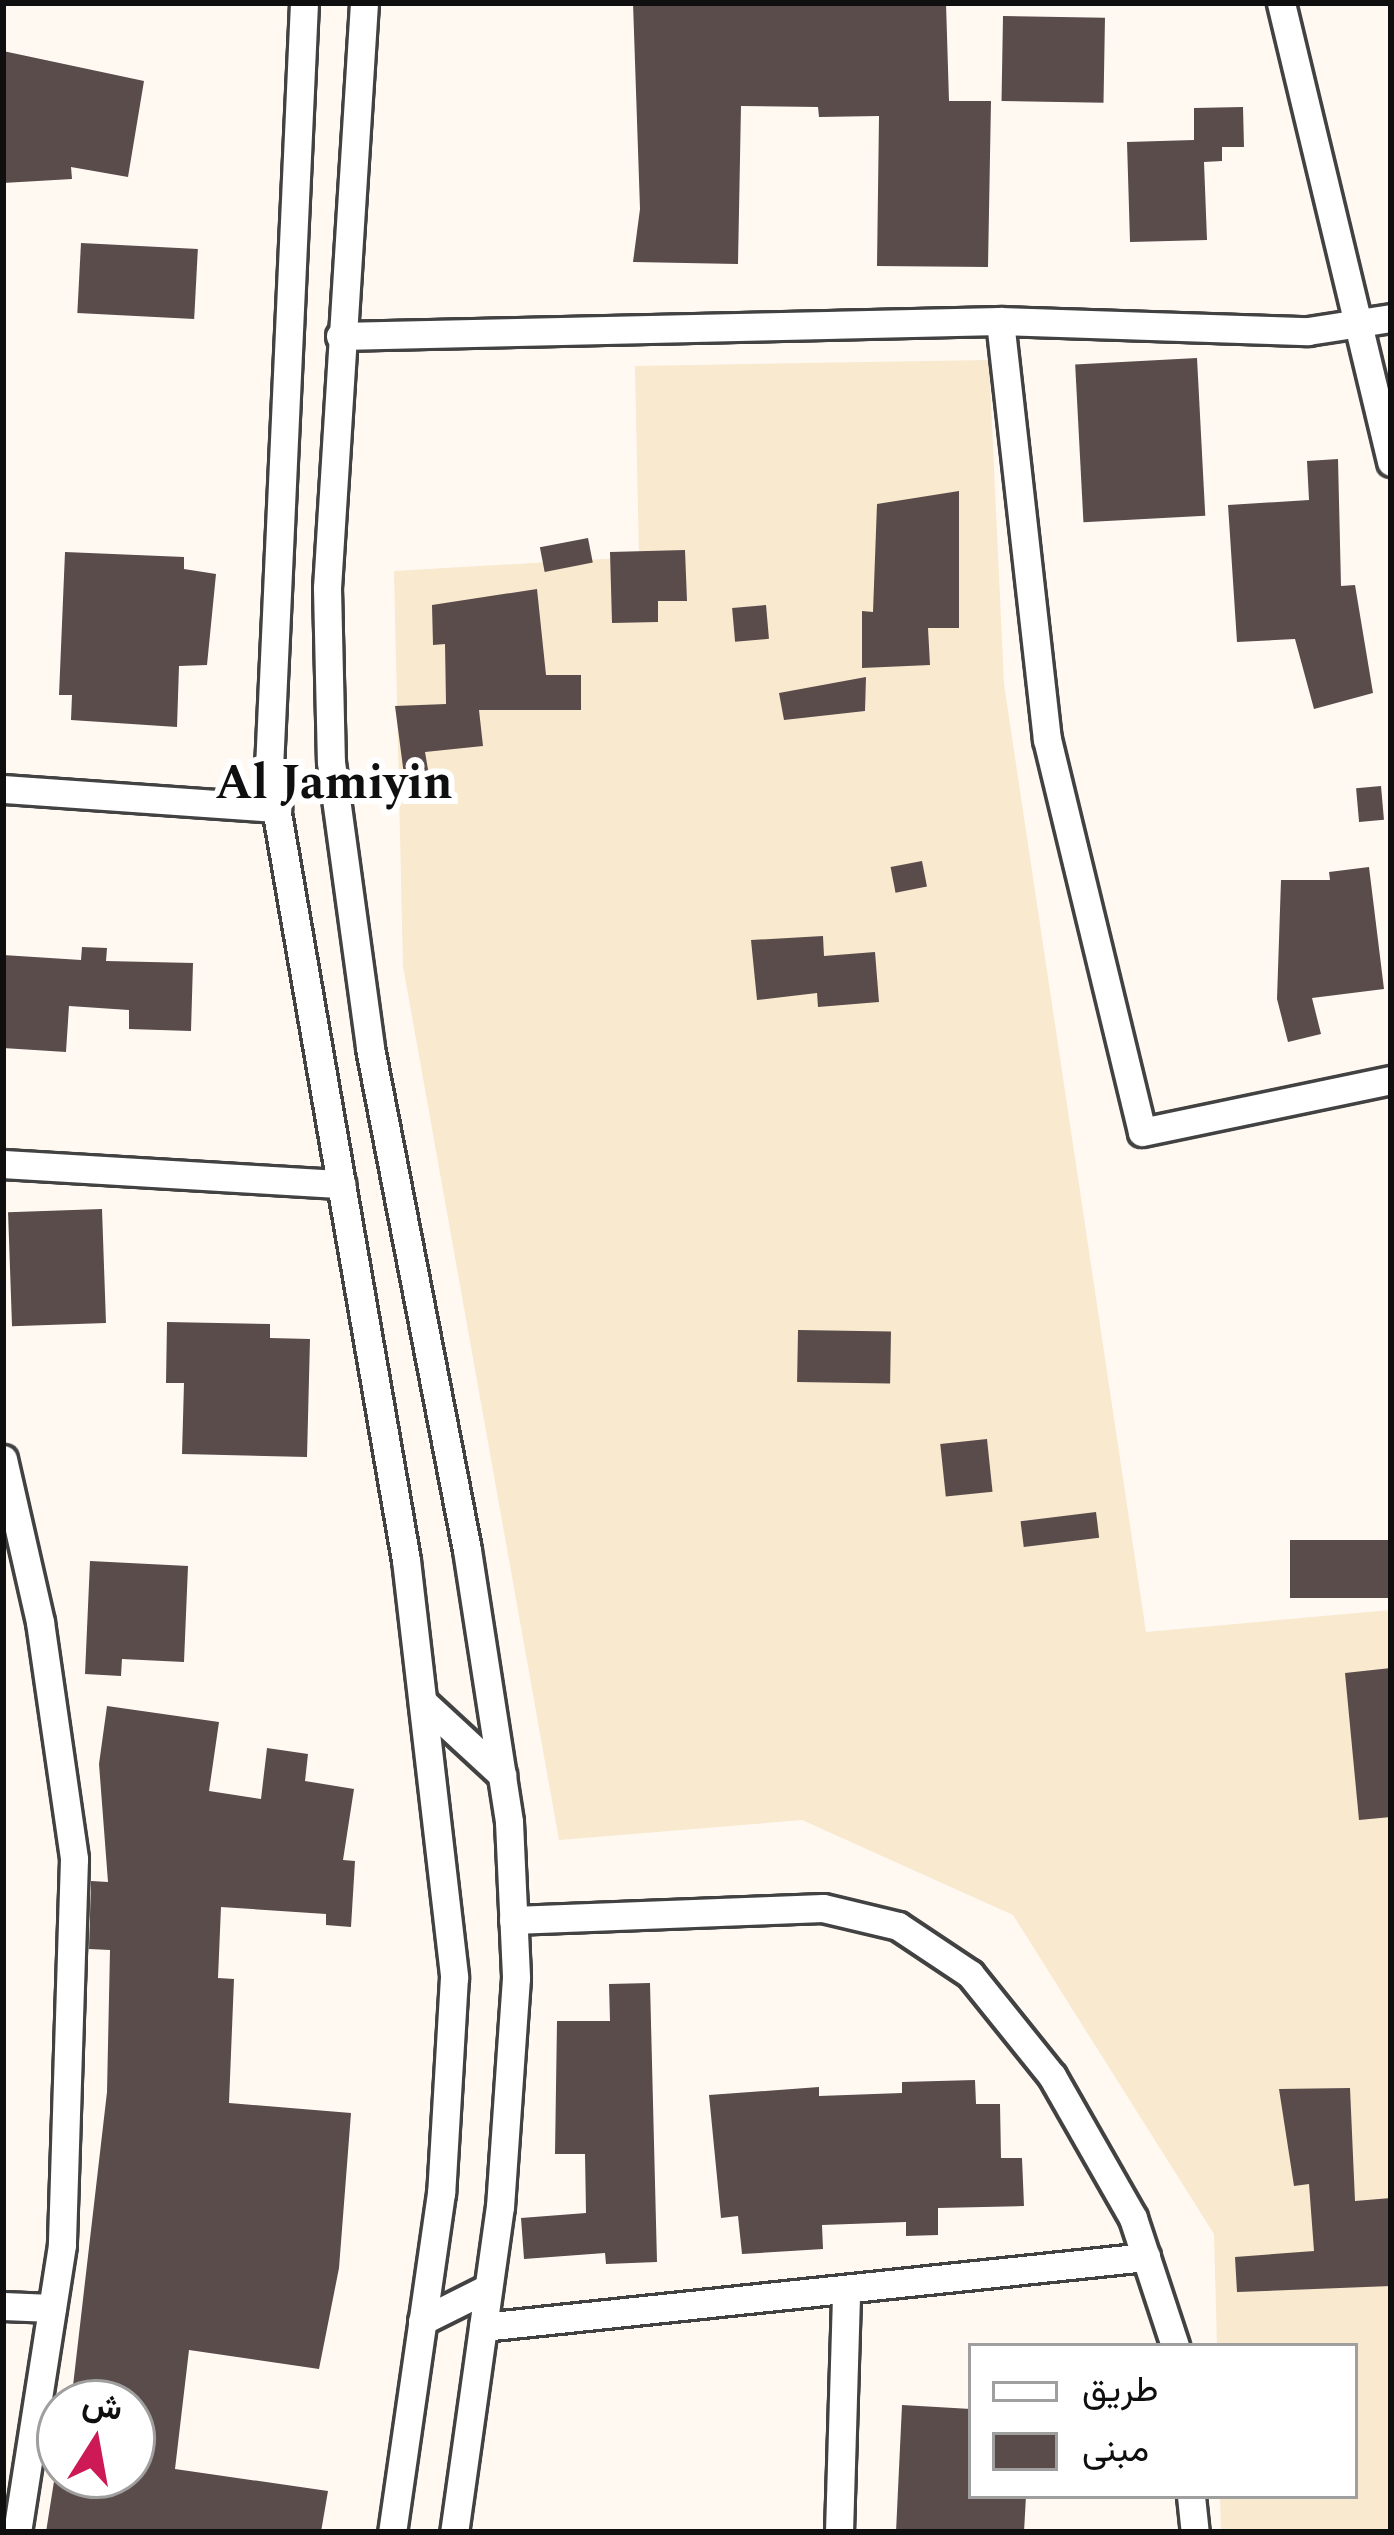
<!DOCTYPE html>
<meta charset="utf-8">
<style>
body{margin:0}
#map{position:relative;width:1394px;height:2535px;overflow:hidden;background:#fff9f2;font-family:Spectral,Vazirmatn,serif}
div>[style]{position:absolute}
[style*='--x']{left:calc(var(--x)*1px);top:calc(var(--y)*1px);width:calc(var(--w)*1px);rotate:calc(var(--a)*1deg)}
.farmland>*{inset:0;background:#f8e9cf}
.building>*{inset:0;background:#594c4b;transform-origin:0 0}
.roads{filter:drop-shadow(3px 0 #424242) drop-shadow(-3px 0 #424242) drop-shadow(0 3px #424242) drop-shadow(0 -3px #424242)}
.minor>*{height:27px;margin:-13.5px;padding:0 13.5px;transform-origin:13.5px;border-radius:13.5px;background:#fff}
span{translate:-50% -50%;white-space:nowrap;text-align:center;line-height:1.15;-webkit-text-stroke:12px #fff;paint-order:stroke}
.neighbourhood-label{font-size:48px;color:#0f0f0f;font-weight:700}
.frame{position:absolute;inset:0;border:6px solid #0f0f0f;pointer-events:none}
.legend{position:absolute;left:968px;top:2343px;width:390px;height:156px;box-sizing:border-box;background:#fff;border:3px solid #9f9f9f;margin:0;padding:15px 21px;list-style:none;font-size:36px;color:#0f0f0f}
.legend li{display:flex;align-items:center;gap:24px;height:60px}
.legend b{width:60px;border:3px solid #9f9f9f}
.north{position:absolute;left:36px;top:2379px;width:120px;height:120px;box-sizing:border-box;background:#fff;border:3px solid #9f9f9f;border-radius:50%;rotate:11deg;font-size:33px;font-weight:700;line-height:48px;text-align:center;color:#0f0f0f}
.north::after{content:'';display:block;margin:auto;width:42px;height:54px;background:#cd1a56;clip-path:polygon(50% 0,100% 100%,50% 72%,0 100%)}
</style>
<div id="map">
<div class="farmland">
<div style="clip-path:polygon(989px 360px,1004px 684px,1146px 1632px,1391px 1610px,1391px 2532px,1221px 2532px,1220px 2496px,1355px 2496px,1355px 2346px,1217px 2346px,1214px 2234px,1013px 1915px,802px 1820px,559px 1840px,403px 966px,394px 571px,639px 557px,635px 366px)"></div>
</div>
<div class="building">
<div style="clip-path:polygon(633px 3px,946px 3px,949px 101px,991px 101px,988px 267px,877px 266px,879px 116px,819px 117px,818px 107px,741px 106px,738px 264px,633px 262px,640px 209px)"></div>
<div style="left:1003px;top:16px;width:102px;height:85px;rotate:1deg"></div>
<div style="clip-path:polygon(3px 51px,144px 81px,128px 177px,71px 167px,72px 179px,3px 183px)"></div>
<div style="clip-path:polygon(1243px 107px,1244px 147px,1222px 147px,1222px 161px,1204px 162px,1207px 240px,1130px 242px,1127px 142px,1194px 140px,1194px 108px)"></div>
<div style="left:81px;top:243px;width:117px;height:70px;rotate:3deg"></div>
<div style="left:1197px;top:358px;width:158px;height:122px;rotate:87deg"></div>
<div style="clip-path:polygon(1338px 459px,1341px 586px,1355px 585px,1373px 693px,1314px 709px,1295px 639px,1237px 642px,1228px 505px,1309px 500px,1307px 461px)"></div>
<div style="clip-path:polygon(959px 491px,959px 628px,928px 628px,930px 665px,862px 668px,862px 611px,873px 612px,877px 504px)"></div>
<div style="left:588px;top:538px;width:25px;height:49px;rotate:79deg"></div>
<div style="clip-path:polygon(685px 550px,687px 601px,658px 601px,658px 622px,612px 623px,610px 552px)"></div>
<div style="clip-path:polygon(65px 552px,184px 557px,184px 569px,216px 574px,207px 665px,179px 666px,177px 727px,71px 720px,72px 695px,59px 695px)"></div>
<div style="clip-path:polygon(537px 589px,546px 675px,581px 675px,581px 710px,479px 710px,483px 746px,425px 752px,432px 793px,407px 798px,395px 706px,446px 704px,445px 644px,433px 645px,432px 605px)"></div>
<div style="left:766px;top:605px;width:34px;height:34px;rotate:85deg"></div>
<div style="clip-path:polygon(866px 677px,865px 711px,784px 720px,779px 693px)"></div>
<div style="left:1381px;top:786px;width:34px;height:25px;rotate:85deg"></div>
<div style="left:922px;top:861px;width:26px;height:32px;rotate:79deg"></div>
<div style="clip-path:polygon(1369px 867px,1384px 989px,1312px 998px,1321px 1034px,1288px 1042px,1277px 999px,1281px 880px,1330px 880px,1329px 872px)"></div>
<div style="clip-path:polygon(823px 936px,824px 956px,875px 952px,879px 1002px,818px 1007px,817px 993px,757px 1000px,751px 940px)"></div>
<div style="clip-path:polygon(82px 947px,107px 948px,106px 961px,193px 963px,191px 1031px,129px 1029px,129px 1010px,69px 1006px,66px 1052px,3px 1048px,3px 955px,81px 960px)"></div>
<div style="left:102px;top:1209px;width:114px;height:94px;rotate:88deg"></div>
<div style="clip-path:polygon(167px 1322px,270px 1324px,270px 1338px,310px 1339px,307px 1457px,182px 1454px,184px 1383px,166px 1383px)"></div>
<div style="left:798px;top:1330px;width:93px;height:52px;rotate:1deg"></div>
<div style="left:987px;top:1439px;width:53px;height:47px;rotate:84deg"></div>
<div style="left:1096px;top:1512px;width:26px;height:76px;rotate:83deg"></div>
<div style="left:1391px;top:1540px;width:58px;height:101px;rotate:90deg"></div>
<div style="clip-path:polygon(90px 1561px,188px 1566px,184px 1662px,122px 1659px,121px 1676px,85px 1674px)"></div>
<div style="clip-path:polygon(1391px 1668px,1391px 1817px,1359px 1820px,1345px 1673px)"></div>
<div style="clip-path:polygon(107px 1706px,219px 1722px,209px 1791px,261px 1799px,267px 1748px,308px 1754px,305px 1781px,354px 1789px,343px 1860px,355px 1861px,351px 1927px,326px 1925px,326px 1914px,221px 1907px,218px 1978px,234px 1979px,229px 2103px,351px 2113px,339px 2268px,319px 2369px,189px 2350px,175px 2469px,328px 2491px,321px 2532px,46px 2532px,55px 2475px,132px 2480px,132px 2403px,71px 2403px,107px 2092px,110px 1950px,89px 1949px,91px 1881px,108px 1882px,99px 1764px)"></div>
<div style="clip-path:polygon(650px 1983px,657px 2262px,606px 2264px,605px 2253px,524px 2259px,521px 2218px,586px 2213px,585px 2154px,555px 2154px,557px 2021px,610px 2021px,609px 1984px)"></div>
<div style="clip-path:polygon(975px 2080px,976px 2104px,1000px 2104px,1001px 2158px,1022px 2158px,1024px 2206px,938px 2208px,938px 2235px,906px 2236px,906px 2222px,822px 2225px,823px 2249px,742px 2254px,738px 2216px,721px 2218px,709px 2095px,819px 2087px,819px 2096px,902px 2093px,902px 2082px)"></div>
<div style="clip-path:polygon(1350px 2088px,1355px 2201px,1391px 2198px,1391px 2286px,1237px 2292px,1235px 2257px,1314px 2251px,1309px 2184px,1294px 2186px,1279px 2089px)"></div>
<div style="clip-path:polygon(902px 2405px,971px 2409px,971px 2496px,1026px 2496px,1024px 2532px,896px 2532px)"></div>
</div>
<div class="roads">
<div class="minor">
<div style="--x:304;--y:3;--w:765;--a:92.62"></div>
<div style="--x:269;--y:767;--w:805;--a:80.2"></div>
<div style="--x:406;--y:1560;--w:420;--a:83.4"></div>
<div style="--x:454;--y:1977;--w:216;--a:93.4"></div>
<div style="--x:441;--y:2193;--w:343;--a:98.2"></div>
<div style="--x:364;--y:3;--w:586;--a:93.62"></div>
<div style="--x:327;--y:588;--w:174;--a:88.7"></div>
<div style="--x:331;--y:762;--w:289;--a:82.2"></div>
<div style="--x:370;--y:1048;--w:511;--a:79.06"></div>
<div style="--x:467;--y:1550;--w:275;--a:81.2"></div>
<div style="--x:509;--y:1822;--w:156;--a:87.4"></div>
<div style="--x:516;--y:1978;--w:229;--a:94"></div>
<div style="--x:500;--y:2206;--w:329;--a:98"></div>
<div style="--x:1281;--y:3;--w:472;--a:76.5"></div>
<div style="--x:1000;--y:321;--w:421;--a:83.6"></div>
<div style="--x:1047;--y:739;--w:404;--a:76.4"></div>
<div style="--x:1142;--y:1132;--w:254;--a:-11.8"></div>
<div style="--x:340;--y:336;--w:660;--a:-1.3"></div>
<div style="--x:1000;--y:321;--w:308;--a:1.9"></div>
<div style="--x:1308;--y:331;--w:84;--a:-8.9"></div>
<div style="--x:3;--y:789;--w:275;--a:4"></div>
<div style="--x:3;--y:1164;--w:339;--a:3.4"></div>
<div style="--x:3;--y:1459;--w:167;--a:77.2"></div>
<div style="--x:40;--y:1622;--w:239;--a:81.8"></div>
<div style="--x:74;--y:1859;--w:386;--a:91.8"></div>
<div style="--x:62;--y:2245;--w:291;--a:98.9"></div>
<div style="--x:423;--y:1702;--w:108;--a:42.7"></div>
<div style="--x:513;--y:1920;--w:310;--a:-2.2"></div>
<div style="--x:823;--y:1908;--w:77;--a:13.5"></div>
<div style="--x:898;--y:1926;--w:87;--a:33.7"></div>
<div style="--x:970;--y:1974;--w:131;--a:51.2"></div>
<div style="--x:1052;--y:2076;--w:163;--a:60.3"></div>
<div style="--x:1133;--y:2218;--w:135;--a:71.8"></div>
<div style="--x:3;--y:2306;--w:49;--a:2.3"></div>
<div style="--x:422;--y:2321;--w:74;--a:-26.6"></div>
<div style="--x:483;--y:2327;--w:667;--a:-6.03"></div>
<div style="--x:1191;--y:2496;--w:36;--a:84"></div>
<div style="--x:839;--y:2532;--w:239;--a:-88.3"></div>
</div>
</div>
<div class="neighbourhood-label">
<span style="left:334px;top:784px">Al Jamiyin</span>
</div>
<div class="frame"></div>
<ul class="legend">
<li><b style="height:15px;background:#fff"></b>طريق</li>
<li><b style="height:33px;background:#594c4b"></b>مبنى</li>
</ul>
<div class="north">ش</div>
</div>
